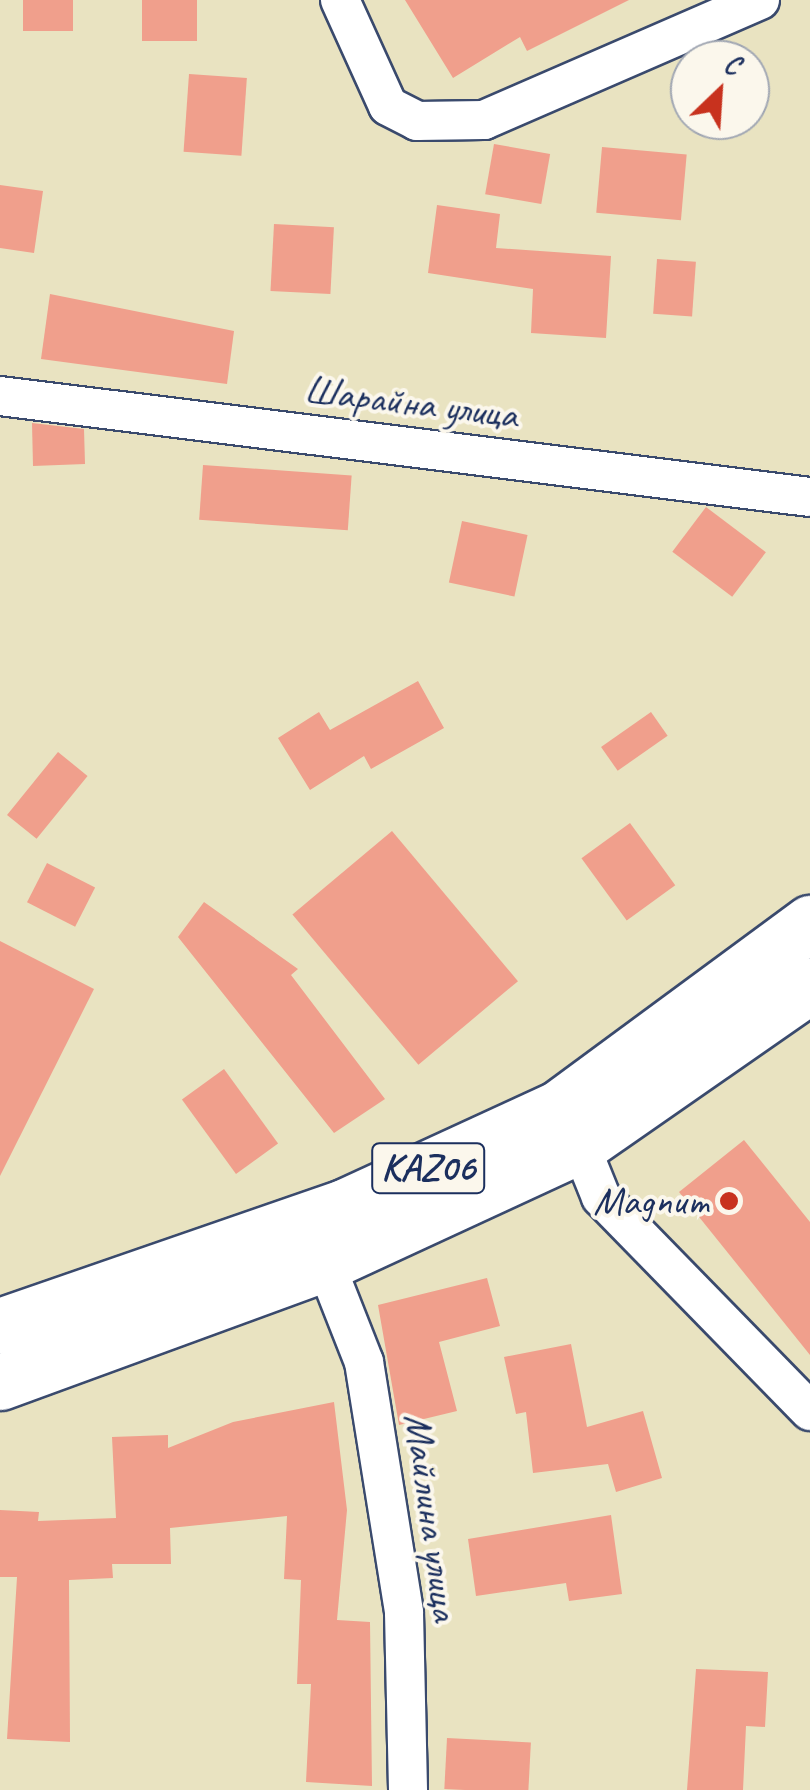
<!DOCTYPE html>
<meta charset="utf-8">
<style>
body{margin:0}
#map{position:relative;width:810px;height:1790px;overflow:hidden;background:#e9e3c1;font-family:Caveat,sans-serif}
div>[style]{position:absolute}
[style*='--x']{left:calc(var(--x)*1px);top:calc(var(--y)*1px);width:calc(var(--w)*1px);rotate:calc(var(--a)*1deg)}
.building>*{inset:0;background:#f09f8c;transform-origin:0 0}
.roads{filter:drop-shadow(2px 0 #3a4a6d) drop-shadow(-2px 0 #3a4a6d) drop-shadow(0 2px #3a4a6d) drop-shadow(0 -2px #3a4a6d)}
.minor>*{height:38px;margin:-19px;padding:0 19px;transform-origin:19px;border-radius:19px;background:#fff}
.highway>*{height:55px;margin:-27.5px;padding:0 27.5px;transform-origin:27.5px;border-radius:27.5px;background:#fff}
.dots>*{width:28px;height:28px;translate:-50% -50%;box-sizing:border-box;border:5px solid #fbf7ec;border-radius:50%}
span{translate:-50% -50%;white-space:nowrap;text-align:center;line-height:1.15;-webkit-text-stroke:8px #fbf7ec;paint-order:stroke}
.shield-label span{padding:2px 8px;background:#fbf7ec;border:2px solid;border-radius:8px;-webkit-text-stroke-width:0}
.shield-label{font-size:38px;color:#1b2f5e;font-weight:700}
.street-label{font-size:40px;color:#1b2f5e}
.poi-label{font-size:40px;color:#1b2f5e}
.right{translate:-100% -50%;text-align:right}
.north{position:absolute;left:670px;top:40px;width:100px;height:100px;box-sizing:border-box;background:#fbf7ec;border:2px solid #a1a7b3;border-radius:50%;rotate:25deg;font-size:28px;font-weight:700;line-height:40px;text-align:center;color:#1b2f5e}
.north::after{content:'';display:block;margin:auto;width:35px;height:45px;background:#c8321e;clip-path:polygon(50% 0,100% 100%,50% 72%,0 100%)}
</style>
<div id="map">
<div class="building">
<div style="left:23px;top:0;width:50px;height:31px"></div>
<div style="left:142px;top:0;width:55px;height:41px"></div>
<div style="clip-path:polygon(405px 0,629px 0,527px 51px,520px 37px,453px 78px)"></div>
<div style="left:189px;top:74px;width:58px;height:78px;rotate:4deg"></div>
<div style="left:494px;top:144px;width:57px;height:51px;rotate:10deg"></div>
<div style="left:602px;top:147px;width:85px;height:66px;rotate:5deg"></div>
<div style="clip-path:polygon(0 185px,43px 191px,34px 253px,0 248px)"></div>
<div style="clip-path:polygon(437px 205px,500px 214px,496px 248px,611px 256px,606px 338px,531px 333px,533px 289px,428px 273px)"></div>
<div style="left:274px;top:224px;width:60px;height:67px;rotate:3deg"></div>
<div style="left:657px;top:259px;width:39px;height:55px;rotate:4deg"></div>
<div style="clip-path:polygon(50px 294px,234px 331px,227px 384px,41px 359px)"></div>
<div style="clip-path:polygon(32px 423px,84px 429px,85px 464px,33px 466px)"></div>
<div style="left:203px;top:465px;width:149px;height:55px;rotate:4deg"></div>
<div style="left:706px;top:507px;width:75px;height:56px;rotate:37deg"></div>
<div style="left:462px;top:521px;width:67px;height:63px;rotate:12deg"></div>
<div style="clip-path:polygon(418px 681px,444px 728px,371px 769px,364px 756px,310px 790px,278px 738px,319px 712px,330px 730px)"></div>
<div style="left:651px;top:712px;width:29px;height:61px;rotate:55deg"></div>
<div style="left:58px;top:752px;width:38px;height:81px;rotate:39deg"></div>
<div style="left:630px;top:823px;width:77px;height:60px;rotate:54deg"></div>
<div style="left:392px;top:831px;width:196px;height:130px;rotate:50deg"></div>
<div style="left:47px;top:863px;width:54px;height:44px;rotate:27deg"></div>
<div style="clip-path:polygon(204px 902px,298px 969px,291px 975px,385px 1099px,334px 1133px,178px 937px)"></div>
<div style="clip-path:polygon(0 941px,94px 989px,0 1176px)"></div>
<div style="left:224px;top:1069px;width:92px;height:52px;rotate:54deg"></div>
<div style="clip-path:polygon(744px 1140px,810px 1222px,810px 1355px,679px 1192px)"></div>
<div style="clip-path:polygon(487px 1278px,500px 1326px,439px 1342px,457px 1411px,399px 1425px,378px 1305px)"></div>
<div style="clip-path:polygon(571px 1344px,587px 1427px,643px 1411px,662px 1478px,616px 1492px,608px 1464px,533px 1473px,526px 1412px,516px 1414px,504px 1357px)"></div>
<div style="clip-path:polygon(334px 1402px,347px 1510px,337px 1620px,370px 1622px,372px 1786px,306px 1782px,311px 1684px,297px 1684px,301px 1580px,284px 1579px,287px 1516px,170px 1528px,171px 1564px,112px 1564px,113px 1578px,69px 1580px,70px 1742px,7px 1739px,17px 1577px,0 1577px,0 1510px,39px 1512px,38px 1521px,116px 1518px,112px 1437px,168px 1435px,168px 1448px,233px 1422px)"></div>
<div style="clip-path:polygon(611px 1515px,622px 1594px,569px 1601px,566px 1583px,476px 1596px,468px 1539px)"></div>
<div style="clip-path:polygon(696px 1669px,768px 1672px,765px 1727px,746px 1726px,743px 1790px,687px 1790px)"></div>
<div style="left:447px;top:1738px;width:84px;height:51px;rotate:3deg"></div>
</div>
<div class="roads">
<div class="minor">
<div style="--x:340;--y:0;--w:116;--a:65.6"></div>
<div style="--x:388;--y:106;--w:33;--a:27"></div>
<div style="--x:417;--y:121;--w:67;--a:-0.9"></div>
<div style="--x:484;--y:120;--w:301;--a:-23.5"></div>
<div style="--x:0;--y:396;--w:816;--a:7.11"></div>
<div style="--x:580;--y:1145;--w:56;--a:68"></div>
<div style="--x:601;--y:1197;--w:299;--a:45.7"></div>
<div style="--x:325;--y:1263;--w:106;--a:68.5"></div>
<div style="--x:364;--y:1362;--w:254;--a:80.9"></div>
<div style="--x:404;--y:1613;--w:177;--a:88.7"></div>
</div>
<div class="highway">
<div style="--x:0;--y:1326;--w:364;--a:-19.1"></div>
<div style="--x:344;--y:1207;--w:237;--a:-24.7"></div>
<div style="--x:559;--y:1108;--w:312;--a:-36.4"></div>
<div style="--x:0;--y:1382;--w:346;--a:-20.1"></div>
<div style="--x:325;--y:1263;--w:281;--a:-24.8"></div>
<div style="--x:580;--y:1145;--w:280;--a:-34.8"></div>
</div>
</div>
<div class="dots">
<div style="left:729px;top:1201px;background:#c8321e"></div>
</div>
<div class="shield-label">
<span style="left:428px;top:1168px">KАZ06</span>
</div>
<div class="street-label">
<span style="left:411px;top:402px;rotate:7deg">Шарайна улица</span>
<span style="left:432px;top:1517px;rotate:82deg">Майлина улица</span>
</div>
<div class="poi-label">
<span class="right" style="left:709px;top:1201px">Magnum</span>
</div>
<div class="north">С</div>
</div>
